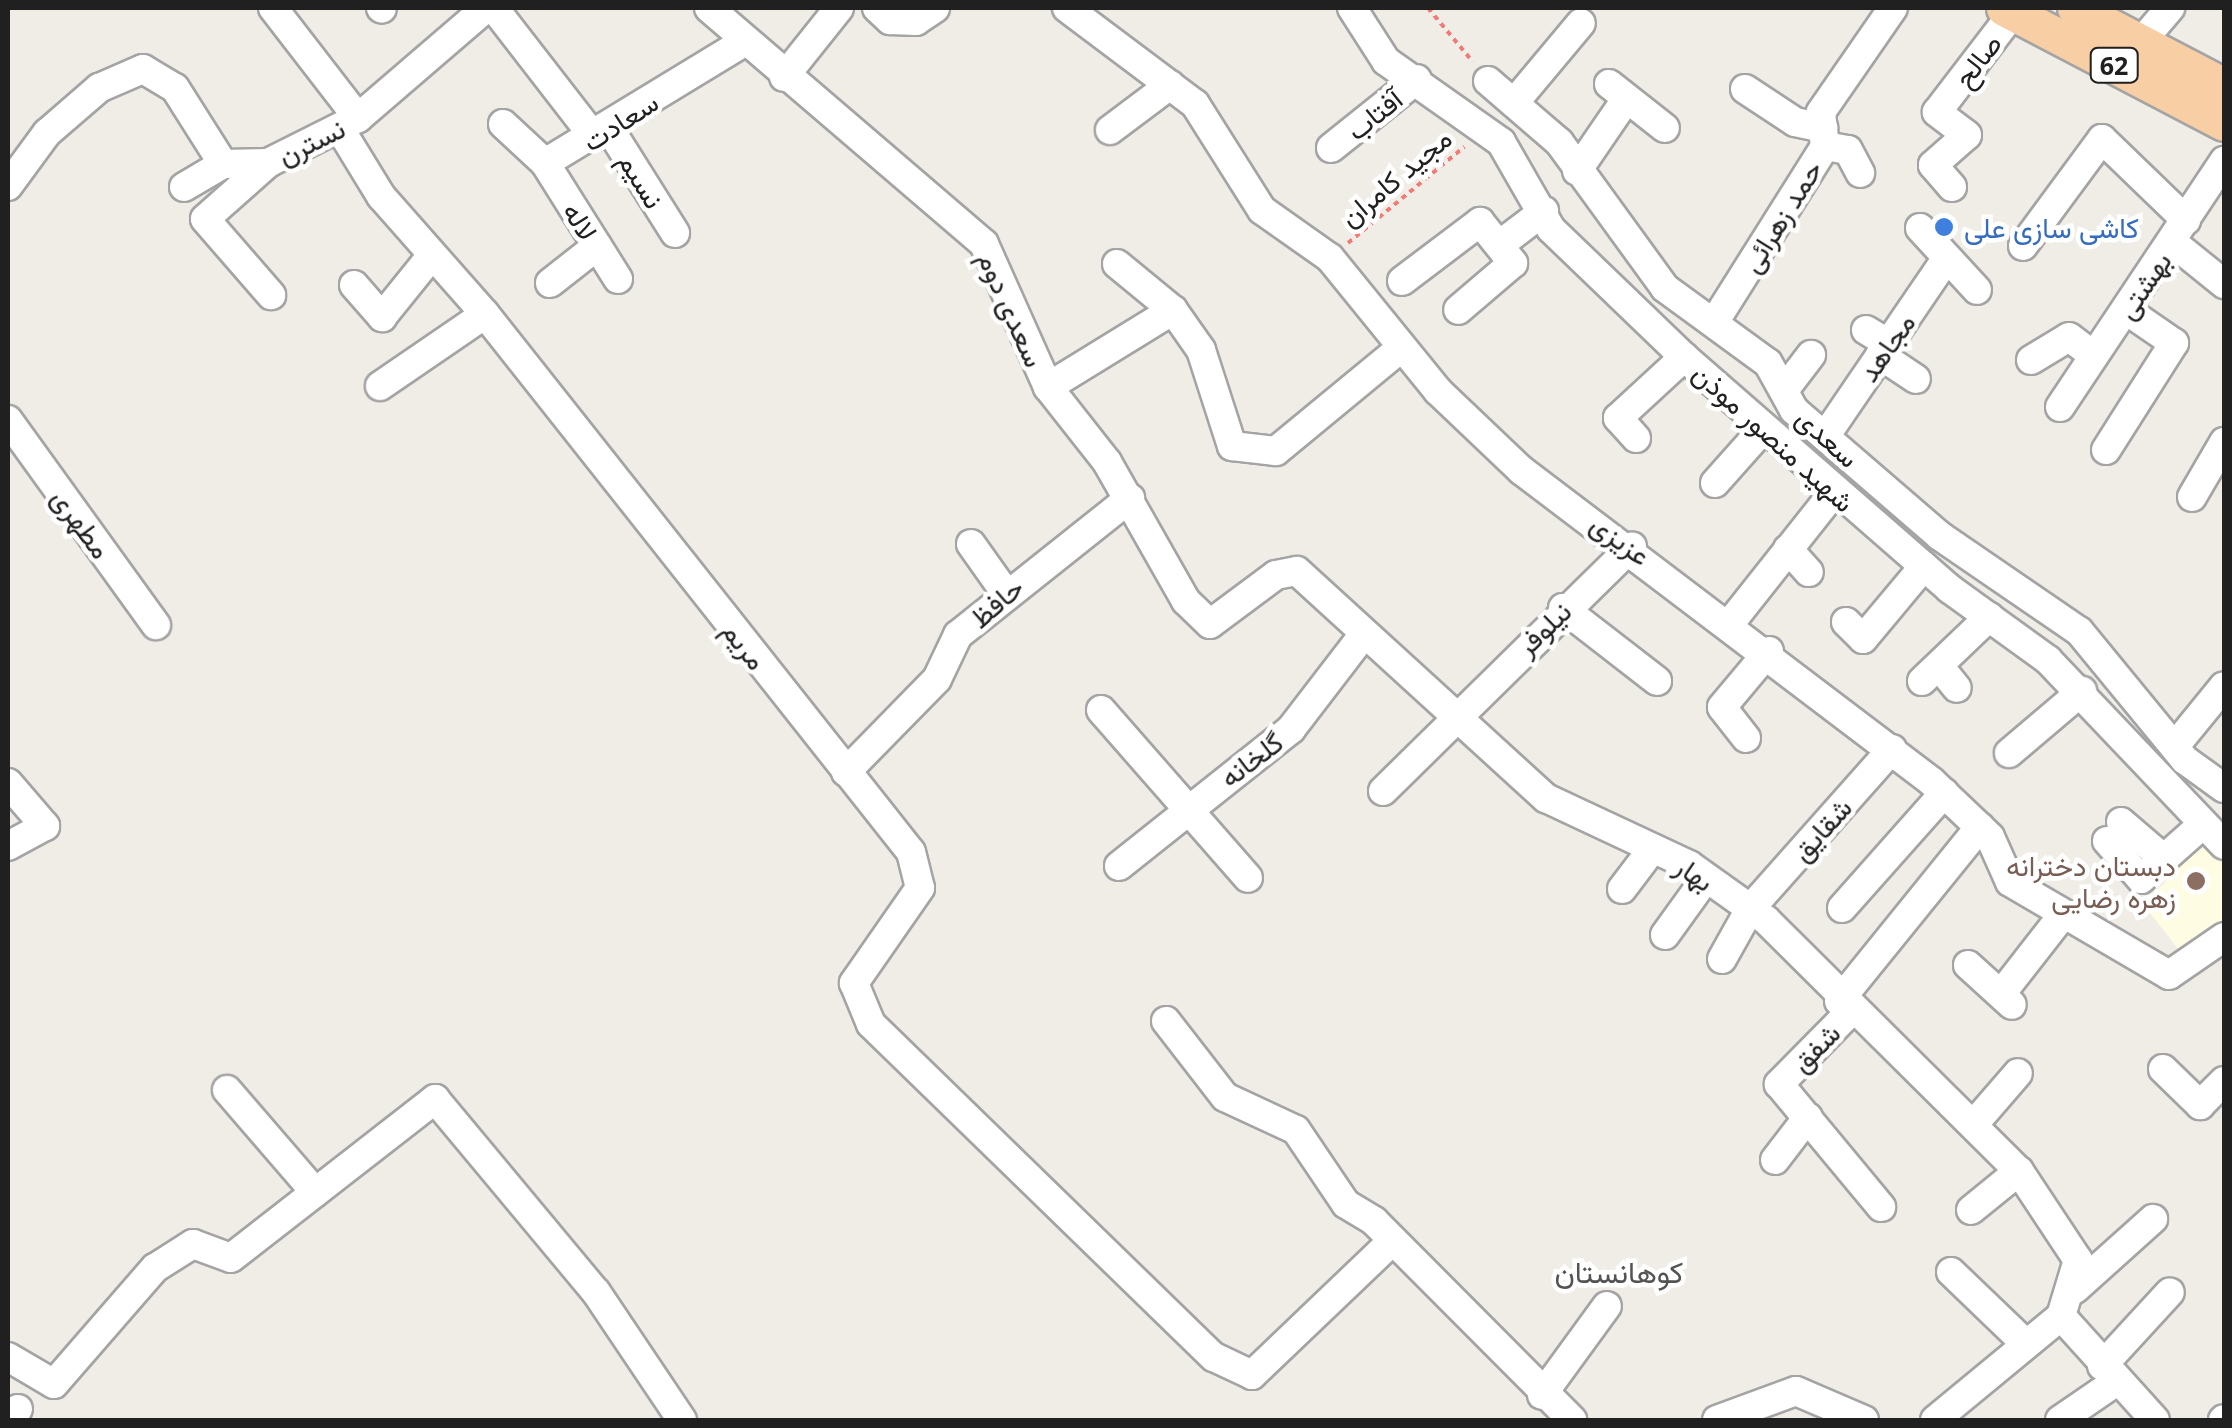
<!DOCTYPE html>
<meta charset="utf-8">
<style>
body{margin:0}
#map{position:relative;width:2232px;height:1428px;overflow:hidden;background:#f0ede7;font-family:"Open Sans",Vazirmatn,sans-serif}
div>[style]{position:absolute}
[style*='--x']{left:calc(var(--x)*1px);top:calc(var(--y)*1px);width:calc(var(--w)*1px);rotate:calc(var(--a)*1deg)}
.education>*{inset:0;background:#fefce3}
.path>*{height:4px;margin-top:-2px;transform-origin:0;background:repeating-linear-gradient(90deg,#f47975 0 5px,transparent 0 10px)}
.roads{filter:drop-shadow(2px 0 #a4a4a4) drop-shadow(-2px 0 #a4a4a4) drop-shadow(0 2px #a4a4a4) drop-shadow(0 -2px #a4a4a4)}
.minor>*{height:28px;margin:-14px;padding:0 14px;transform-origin:14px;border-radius:14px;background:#fff}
.major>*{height:35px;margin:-17.5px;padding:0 17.5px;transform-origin:17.5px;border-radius:17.5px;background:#f8cea5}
.dots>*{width:28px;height:28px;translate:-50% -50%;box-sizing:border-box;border:5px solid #fff;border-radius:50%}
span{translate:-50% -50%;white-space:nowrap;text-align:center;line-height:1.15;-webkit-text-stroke:9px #fff;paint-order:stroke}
.shield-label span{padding:2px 8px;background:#fff;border:2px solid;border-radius:8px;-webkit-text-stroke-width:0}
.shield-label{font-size:25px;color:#202020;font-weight:700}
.street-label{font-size:28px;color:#202020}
.shop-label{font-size:28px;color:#366cbe}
.left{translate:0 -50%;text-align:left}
.education-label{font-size:28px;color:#785e54}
.right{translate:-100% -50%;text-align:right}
.neighbourhood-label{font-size:30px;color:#535353}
.frame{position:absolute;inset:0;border:10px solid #202020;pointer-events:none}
</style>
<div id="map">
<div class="education">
<div style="clip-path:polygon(2201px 846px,2224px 853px,2224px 934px,2186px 959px,2143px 904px)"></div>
</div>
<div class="path">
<div style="--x:1428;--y:8;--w:70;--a:50.2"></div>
<div style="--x:1348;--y:243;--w:151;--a:-39.6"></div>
</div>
<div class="roads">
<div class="minor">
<div style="--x:273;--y:8;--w:139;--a:52.3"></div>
<div style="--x:381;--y:8;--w:1;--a:45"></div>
<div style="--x:494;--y:8;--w:163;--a:52.2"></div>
<div style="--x:709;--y:8;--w:362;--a:40.6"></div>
<div style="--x:984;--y:244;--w:157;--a:65.9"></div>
<div style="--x:1048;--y:387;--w:95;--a:51.8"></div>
<div style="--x:1107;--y:462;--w:160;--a:60.4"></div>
<div style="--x:1186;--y:601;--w:33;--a:44"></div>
<div style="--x:1210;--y:624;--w:82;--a:-36.6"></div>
<div style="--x:1276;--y:575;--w:21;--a:-11"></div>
<div style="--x:1297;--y:571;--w:337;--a:42.4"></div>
<div style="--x:1546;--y:798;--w:158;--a:25.1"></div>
<div style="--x:1689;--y:865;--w:95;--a:35.5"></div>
<div style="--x:1766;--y:920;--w:356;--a:44.8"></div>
<div style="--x:2019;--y:1171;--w:107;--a:56.5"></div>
<div style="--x:2078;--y:1260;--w:59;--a:106.9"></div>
<div style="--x:2061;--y:1316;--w:140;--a:47.9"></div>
<div style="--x:877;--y:8;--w:18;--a:43"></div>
<div style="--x:890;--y:20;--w:26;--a:2"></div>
<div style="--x:916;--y:21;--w:23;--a:-34"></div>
<div style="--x:1067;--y:8;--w:160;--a:36.9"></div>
<div style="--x:1195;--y:104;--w:125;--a:57.7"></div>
<div style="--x:1262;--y:210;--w:83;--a:35.2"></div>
<div style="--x:1330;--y:258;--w:171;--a:50.9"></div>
<div style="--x:1438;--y:391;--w:115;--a:43.6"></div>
<div style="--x:1521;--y:470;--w:515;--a:37.18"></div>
<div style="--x:1931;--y:781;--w:81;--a:43.5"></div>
<div style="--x:1990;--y:837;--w:49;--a:66"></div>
<div style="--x:2010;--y:882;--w:184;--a:30.3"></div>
<div style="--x:2169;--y:975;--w:67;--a:-34.6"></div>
<div style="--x:1352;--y:8;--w:63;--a:57.3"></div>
<div style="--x:1386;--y:61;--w:141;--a:35.2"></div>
<div style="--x:1501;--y:142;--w:100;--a:60.1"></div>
<div style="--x:1551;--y:229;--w:185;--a:43.9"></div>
<div style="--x:1684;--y:357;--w:353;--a:41.1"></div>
<div style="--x:1950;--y:589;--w:121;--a:35.9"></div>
<div style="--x:2048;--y:660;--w:255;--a:46.4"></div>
<div style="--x:2141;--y:42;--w:45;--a:-49.5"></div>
<div style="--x:784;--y:77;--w:88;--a:-51.4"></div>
<div style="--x:1488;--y:81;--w:94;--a:40.7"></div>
<div style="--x:1559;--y:142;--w:180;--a:54"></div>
<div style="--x:1665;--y:288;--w:127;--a:36.1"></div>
<div style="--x:1768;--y:363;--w:54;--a:61"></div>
<div style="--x:1794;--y:410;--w:193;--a:40.8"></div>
<div style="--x:1940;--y:536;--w:168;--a:34.4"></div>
<div style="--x:2079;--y:631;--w:167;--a:50.6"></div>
<div style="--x:2185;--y:760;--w:48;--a:35.7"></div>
<div style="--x:1609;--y:84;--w:71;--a:38.2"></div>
<div style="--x:1745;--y:89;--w:60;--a:33.4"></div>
<div style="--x:1795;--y:122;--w:29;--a:12"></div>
<div style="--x:1514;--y:103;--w:104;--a:-50.1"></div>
<div style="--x:503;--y:124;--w:57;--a:42.9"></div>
<div style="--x:545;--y:163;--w:229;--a:-31.3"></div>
<div style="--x:609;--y:128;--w:124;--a:57.8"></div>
<div style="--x:340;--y:129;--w:79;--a:58.5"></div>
<div style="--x:381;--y:196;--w:157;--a:48.6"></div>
<div style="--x:485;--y:314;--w:686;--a:51.63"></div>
<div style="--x:911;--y:852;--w:37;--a:76"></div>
<div style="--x:920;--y:888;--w:116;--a:124.8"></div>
<div style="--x:854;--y:983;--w:44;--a:67.5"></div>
<div style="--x:871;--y:1024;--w:478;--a:44.2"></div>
<div style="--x:1214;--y:1357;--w:42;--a:25.3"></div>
<div style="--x:1252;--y:1375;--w:192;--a:-43.7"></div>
<div style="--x:1110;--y:130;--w:75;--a:-36.9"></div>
<div style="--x:1825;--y:146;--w:23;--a:10"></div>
<div style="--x:1848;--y:150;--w:26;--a:62"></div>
<div style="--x:1331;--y:148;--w:110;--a:-38.7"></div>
<div style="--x:268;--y:163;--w:84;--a:138.4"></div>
<div style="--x:205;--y:219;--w:101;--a:49"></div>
<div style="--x:545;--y:163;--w:137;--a:57.8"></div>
<div style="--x:1577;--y:171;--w:85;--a:-55.6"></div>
<div style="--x:8;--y:186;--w:66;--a:-53.7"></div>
<div style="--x:47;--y:133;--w:69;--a:-40.9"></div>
<div style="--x:99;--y:88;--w:48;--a:-23.4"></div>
<div style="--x:143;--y:69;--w:37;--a:31"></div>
<div style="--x:175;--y:88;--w:90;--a:57.7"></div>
<div style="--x:223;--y:164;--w:45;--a:-1.3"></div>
<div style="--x:268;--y:163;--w:101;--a:-26.6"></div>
<div style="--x:358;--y:118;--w:169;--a:-40.7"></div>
<div style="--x:184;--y:187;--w:45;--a:-30.5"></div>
<div style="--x:1952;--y:187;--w:29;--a:-131"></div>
<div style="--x:1933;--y:165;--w:45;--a:-41.4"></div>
<div style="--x:1967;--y:135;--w:38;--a:-143"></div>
<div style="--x:1937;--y:112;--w:125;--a:-52.5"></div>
<div style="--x:1920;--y:228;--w:84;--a:47.4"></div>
<div style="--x:2172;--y:242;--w:67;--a:38.9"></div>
<div style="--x:1502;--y:243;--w:53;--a:-37.3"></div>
<div style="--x:2023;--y:246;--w:133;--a:-53.6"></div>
<div style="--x:2102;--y:139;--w:117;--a:44"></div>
<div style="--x:1117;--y:264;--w:72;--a:39.4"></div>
<div style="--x:1402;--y:281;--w:98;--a:-37.1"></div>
<div style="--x:1480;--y:222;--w:53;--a:51.2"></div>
<div style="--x:1513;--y:263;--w:72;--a:139.5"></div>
<div style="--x:550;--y:283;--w:60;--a:-38.2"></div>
<div style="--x:354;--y:285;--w:43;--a:48.8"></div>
<div style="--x:382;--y:317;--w:80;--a:-51.1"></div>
<div style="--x:1715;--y:321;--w:207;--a:-57.8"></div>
<div style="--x:1825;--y:146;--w:34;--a:-97"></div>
<div style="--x:1821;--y:112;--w:126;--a:-55.3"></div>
<div style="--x:1866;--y:330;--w:26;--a:31"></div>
<div style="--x:1880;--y:355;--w:43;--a:33.7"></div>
<div style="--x:2031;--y:360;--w:44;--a:-31.2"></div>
<div style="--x:2069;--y:337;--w:31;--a:37"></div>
<div style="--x:380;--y:386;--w:127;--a:-34.4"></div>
<div style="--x:1048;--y:387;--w:147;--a:-31.6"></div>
<div style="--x:1173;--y:310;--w:49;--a:55"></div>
<div style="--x:1201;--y:350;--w:101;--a:72.1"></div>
<div style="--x:1232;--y:446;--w:44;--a:6.5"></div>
<div style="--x:1276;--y:451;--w:162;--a:-39.5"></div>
<div style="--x:1785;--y:389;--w:43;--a:-52.6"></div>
<div style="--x:2060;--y:407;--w:296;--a:-56.3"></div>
<div style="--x:8;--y:420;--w:253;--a:54.2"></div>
<div style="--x:1826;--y:435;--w:213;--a:-55.7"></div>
<div style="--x:1636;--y:438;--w:27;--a:-132"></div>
<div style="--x:1618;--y:418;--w:90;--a:-42.7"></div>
<div style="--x:2106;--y:450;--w:127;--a:-57.6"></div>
<div style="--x:2174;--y:343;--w:58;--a:-145.5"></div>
<div style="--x:1715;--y:483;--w:74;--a:-48.3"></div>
<div style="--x:2192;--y:497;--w:64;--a:-59.8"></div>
<div style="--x:971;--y:544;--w:59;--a:54.7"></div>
<div style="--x:1788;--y:549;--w:31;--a:48"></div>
<div style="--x:1563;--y:608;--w:119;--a:37.8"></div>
<div style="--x:1731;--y:622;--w:167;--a:-51.6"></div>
<div style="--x:1846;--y:622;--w:24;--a:45"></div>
<div style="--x:1863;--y:639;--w:95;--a:-50.1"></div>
<div style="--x:1939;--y:666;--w:28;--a:51"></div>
<div style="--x:1922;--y:681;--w:93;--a:-43.7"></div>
<div style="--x:1101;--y:710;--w:223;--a:48.8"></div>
<div style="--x:1746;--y:738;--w:39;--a:-128"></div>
<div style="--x:1722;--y:707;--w:73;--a:-50"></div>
<div style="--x:2175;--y:746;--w:77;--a:-50.8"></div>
<div style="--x:2009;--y:753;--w:96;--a:-40.3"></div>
<div style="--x:846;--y:772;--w:130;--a:-45.6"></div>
<div style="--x:937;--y:679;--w:49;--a:-64.5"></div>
<div style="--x:958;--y:635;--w:220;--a:-38.5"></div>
<div style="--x:8;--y:783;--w:57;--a:49.3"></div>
<div style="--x:45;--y:826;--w:42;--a:151.6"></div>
<div style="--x:1383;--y:791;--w:349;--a:-44.5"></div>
<div style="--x:2121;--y:822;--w:57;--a:40.7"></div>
<div style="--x:2107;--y:841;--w:51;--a:48.2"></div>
<div style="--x:2141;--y:879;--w:81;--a:-41.5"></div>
<div style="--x:1119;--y:866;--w:220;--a:-38.5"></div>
<div style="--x:1291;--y:729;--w:120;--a:-52.5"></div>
<div style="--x:1622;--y:889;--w:51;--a:-52.9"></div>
<div style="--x:1842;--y:908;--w:154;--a:-48.4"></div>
<div style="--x:1665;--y:935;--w:67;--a:-54.2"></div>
<div style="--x:1722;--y:959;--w:57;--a:-60.8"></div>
<div style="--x:1750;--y:909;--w:214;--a:-48.4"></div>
<div style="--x:1968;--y:965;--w:59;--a:42.3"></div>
<div style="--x:2001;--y:994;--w:99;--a:-52"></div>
<div style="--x:1839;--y:1001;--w:224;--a:-51"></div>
<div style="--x:1851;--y:1011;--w:103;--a:134.6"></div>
<div style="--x:1779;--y:1084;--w:160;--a:50.3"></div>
<div style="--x:1166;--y:1021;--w:96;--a:52.2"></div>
<div style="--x:1225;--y:1097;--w:78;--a:24.9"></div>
<div style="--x:1296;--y:1130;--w:89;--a:56"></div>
<div style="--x:1346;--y:1204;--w:33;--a:31"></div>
<div style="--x:1374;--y:1221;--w:281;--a:45.1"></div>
<div style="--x:2163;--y:1069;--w:52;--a:44.2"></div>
<div style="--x:2200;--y:1105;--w:34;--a:-45"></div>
<div style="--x:227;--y:1090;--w:135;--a:49.2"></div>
<div style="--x:1974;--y:1124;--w:67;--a:-49.2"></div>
<div style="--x:1775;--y:1160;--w:54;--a:-52.5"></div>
<div style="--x:1971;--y:1210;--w:62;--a:-39.1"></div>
<div style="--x:1951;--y:1272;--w:103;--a:43.8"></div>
<div style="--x:2075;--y:1289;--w:105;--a:-41.9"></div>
<div style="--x:8;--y:1357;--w:53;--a:30.4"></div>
<div style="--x:54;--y:1384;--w:154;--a:-49"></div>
<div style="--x:155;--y:1268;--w:45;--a:-32.3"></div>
<div style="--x:193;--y:1244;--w:40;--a:20.2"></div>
<div style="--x:231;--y:1258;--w:259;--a:-37.9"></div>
<div style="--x:435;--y:1099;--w:251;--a:50.2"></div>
<div style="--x:596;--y:1292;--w:154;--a:56.1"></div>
<div style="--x:2102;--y:1366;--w:100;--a:-47.4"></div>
<div style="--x:1542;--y:1395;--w:110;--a:-53.9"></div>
<div style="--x:11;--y:1420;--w:13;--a:-58"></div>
<div style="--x:1717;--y:1420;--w:84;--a:-20.2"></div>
<div style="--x:1796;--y:1391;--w:74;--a:23.1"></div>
<div style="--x:1935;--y:1420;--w:163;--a:-39.5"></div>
<div style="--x:2060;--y:1420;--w:69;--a:-34.4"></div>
<div style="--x:2223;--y:1420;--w:1;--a:-45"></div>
</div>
<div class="major">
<div style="--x:2004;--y:8;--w:248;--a:27.6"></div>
<div style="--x:2075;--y:8;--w:168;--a:27.6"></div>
</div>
</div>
<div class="dots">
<div style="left:1944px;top:227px;background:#3f7fe0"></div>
<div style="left:2196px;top:881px;background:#8d6e63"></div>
</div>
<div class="shield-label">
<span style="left:2114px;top:65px">62</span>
</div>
<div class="street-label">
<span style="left:1977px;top:60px;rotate:-52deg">صالح</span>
<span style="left:1374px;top:114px;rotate:-39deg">آفتاب</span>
<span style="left:620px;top:121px;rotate:-33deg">سعادت</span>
<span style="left:311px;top:141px;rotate:-26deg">نسترن</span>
<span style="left:1395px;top:177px;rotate:-40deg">مجید کامران</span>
<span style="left:642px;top:180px;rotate:58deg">نسیم</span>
<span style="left:1781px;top:216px;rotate:-58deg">حمد زهرائی</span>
<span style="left:581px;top:221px;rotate:58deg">لاله</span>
<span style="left:2143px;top:285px;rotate:-56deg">بهشتی</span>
<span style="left:1012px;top:309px;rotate:66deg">سعدی دوم</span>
<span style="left:1886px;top:347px;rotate:-55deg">مجاهد</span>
<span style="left:1774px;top:437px;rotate:42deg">شهید منصور موذن</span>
<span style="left:1828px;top:437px;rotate:42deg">سعدی</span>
<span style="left:82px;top:523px;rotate:54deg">مطهری</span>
<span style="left:1621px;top:539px;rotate:36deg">عزیزی</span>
<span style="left:996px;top:602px;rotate:-41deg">حافظ</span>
<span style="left:1543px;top:628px;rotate:-44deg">نیلوفر</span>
<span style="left:745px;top:645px;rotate:52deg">مریم</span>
<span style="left:1251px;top:759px;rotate:-37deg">گلخانه</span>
<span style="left:1821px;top:829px;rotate:-48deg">شقایق</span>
<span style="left:1695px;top:873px;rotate:34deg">بهار</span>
<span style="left:1815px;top:1047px;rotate:-45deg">شفق</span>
</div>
<div class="shop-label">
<span class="left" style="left:1964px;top:227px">کاشی سازی علی</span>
</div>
<div class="education-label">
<span class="right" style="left:2176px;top:881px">دبستان دخترانه<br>زهره رضایی</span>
</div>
<div class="neighbourhood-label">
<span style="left:1619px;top:1272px">کوهانستان</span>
</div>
<div class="frame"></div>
</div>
